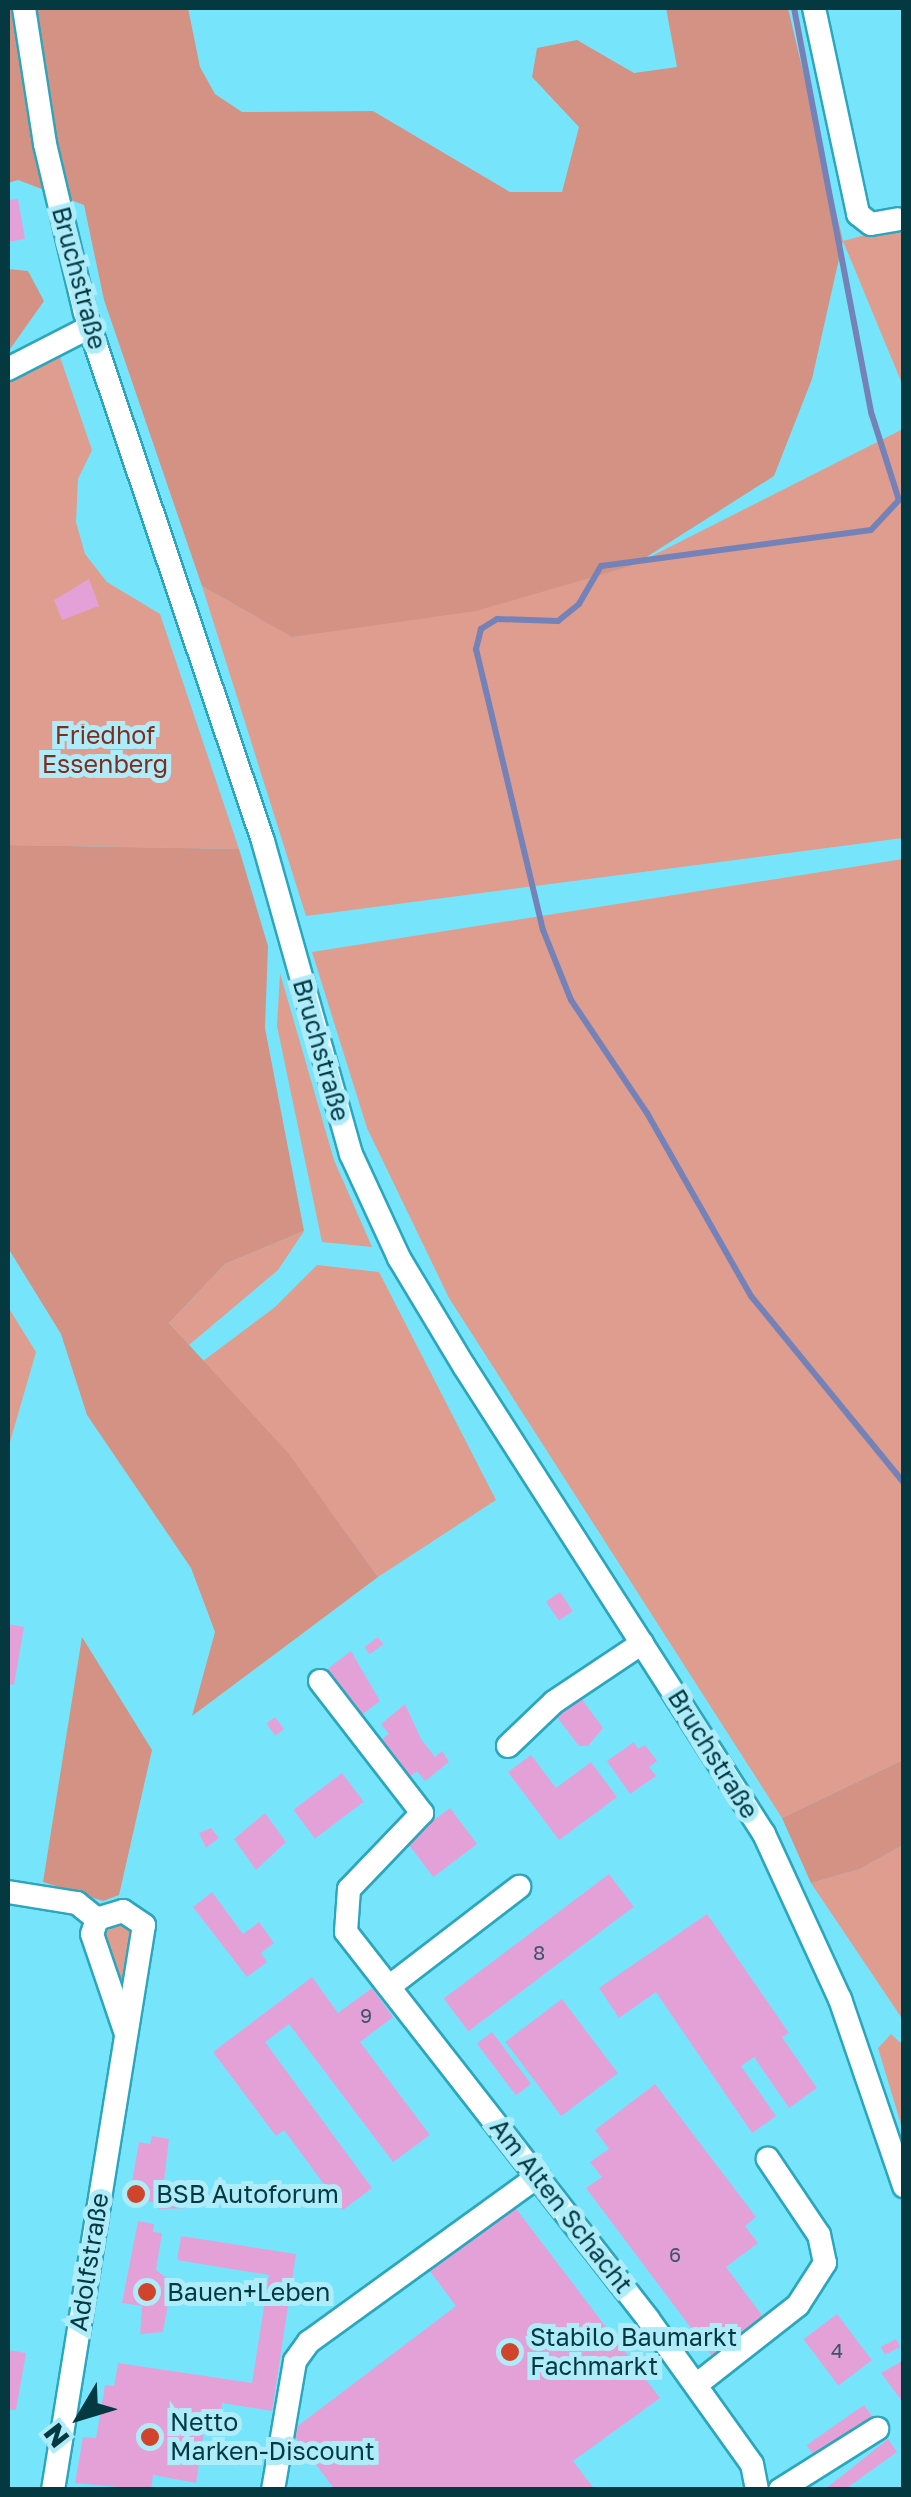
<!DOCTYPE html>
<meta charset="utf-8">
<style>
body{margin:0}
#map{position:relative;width:911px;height:2497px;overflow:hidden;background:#76e5fc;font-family:"Golos Text",sans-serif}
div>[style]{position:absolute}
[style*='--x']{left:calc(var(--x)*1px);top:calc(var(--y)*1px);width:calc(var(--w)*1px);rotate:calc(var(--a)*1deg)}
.green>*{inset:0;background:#df9d8f}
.forest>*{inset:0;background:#d49284}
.stream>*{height:6px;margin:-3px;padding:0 3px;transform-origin:3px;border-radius:3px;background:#7482b8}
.building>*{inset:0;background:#e4a1d8;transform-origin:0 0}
.roads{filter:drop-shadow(2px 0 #2ca6bc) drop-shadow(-2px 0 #2ca6bc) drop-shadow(0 2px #2ca6bc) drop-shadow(0 -2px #2ca6bc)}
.minor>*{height:22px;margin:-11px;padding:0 11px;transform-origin:11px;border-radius:11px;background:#fff}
.dots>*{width:28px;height:28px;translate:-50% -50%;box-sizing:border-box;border:5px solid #afecf9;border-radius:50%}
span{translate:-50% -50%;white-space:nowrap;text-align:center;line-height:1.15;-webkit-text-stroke:10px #afecf9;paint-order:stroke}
.number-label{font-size:20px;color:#3c5368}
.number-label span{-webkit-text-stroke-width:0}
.street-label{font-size:25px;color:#043942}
.park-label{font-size:25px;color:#7d2e1f}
.poi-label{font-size:25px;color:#043942}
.left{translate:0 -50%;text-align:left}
.frame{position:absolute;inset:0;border:10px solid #043942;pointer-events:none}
.north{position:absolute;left:30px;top:2367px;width:100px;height:100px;-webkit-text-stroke:8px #afecf9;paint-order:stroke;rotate:232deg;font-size:28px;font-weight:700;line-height:40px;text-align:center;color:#043942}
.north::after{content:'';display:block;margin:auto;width:35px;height:45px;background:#043942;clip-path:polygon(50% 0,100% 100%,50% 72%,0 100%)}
</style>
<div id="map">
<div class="green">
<div style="clip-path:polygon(903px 225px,903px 386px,843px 241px)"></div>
<div style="clip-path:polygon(59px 354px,92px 450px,78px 479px,76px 522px,85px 554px,107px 582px,160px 614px,239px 849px,8px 845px,8px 378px)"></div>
<div style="clip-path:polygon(903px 429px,903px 838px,306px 916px,202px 586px,293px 637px,634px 565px)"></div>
<div style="clip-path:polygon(903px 859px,903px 1760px,782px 1818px,449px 1298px,367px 1128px,312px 952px)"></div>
<div style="clip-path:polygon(280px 973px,334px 1160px,372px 1247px,322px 1242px,277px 1026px)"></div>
<div style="clip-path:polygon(304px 1231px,278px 1270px,189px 1345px,169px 1323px,225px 1264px)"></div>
<div style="clip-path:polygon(317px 1265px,379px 1272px,496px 1500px,378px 1577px,289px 1455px,203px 1361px,275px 1307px)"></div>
<div style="clip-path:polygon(8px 1307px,36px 1352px,8px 1449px)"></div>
<div style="clip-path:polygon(903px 1845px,903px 2020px,811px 1883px,860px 1869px)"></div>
<div style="clip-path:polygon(121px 1924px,133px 1930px,123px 2005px,103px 1933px)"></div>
<div style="clip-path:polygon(891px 2034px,903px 2045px,903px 2131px,878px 2048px)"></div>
</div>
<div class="forest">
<div style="clip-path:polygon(8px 8px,188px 8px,200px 67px,215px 94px,242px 112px,373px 111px,510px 192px,562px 192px,579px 127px,532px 77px,537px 48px,577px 40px,634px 73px,677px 67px,666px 8px,788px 8px,843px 241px,812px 379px,774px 476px,634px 565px,476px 611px,292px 637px,202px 586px,104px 300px,84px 205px,18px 180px,8px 183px)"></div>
<div style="clip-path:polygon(8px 269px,28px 271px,44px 301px,8px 352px)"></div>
<div style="clip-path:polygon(8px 845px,239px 849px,268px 946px,265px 1028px,304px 1231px,225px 1264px,169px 1323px,289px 1454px,378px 1577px,192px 1716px,215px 1632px,191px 1568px,87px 1415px,61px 1334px,8px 1248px)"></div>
<div style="clip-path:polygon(82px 1637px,152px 1750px,119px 1895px,103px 1901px,43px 1882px)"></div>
<div style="clip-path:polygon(903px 1760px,903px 1845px,860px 1869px,811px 1883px,782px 1818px)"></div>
</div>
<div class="stream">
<div style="--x:794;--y:8;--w:414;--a:79.2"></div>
<div style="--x:872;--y:415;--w:89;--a:72.4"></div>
<div style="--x:899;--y:500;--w:41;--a:133"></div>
<div style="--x:871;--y:530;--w:272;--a:172.4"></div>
<div style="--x:601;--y:566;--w:44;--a:120.1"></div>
<div style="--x:579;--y:604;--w:27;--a:141"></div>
<div style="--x:558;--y:621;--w:61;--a:-178.1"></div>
<div style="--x:497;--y:619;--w:19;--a:148"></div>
<div style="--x:481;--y:629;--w:21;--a:104"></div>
<div style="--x:476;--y:649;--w:289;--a:76.6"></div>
<div style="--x:543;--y:930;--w:75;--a:68.2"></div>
<div style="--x:571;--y:1000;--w:136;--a:56.1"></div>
<div style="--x:647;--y:1113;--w:210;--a:60.4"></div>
<div style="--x:751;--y:1296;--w:242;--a:50.7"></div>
</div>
<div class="building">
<div style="clip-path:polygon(18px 199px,25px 239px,8px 242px,8px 200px)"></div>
<div style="clip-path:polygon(89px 579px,99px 606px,62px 620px,54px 600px)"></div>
<div style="left:560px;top:1592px;width:23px;height:17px;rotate:56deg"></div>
<div style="clip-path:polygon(8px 1624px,24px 1627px,14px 1685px,8px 1684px)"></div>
<div style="left:378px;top:1637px;width:9px;height:17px;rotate:54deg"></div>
<div style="clip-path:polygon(351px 1651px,380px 1701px,360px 1716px,325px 1671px)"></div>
<div style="clip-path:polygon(581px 1698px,603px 1728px,588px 1746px,579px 1746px,556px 1716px)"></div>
<div style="clip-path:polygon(405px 1704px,421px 1739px,435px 1757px,442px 1751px,449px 1762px,425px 1781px,417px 1771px,408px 1778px,379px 1741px,389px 1734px,381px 1724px)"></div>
<div style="left:275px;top:1717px;width:15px;height:11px;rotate:53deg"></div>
<div style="clip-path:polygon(634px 1742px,638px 1749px,645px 1745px,657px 1761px,649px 1767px,656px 1776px,630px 1794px,607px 1761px)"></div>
<div style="clip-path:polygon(531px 1755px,556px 1788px,591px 1762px,617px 1797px,559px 1840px,508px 1772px)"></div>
<div style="left:342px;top:1773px;width:36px;height:61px;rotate:53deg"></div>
<div style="left:450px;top:1808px;width:45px;height:55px;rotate:53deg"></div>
<div style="clip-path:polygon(265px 1813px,286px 1842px,256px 1870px,234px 1839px)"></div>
<div style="clip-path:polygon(211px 1828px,219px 1838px,206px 1848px,199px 1833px)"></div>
<div style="left:609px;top:1874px;width:41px;height:207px;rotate:53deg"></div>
<div style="clip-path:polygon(212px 1892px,243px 1934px,259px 1922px,274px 1943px,261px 1953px,267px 1962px,247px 1977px,193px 1907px)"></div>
<div style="clip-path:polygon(707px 1914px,789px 2033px,782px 2037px,817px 2088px,789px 2108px,754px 2057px,741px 2066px,776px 2116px,752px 2133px,656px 1992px,619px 2018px,599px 1988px)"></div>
<div style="clip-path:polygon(312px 1977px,338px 2013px,372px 1988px,393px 2017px,360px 2042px,430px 2135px,393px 2162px,289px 2024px,265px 2042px,372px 2188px,343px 2210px,284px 2130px,276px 2136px,213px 2052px)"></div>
<div style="left:562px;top:1999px;width:93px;height:71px;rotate:53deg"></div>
<div style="left:492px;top:2032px;width:65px;height:19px;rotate:53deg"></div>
<div style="clip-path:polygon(655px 2084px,756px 2217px,745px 2226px,758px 2243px,726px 2267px,764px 2318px,712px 2356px,586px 2188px,602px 2177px,590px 2162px,609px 2149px,595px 2130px)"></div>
<div style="clip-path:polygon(152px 2136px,169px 2139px,163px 2188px,194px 2187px,191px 2208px,159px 2209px,160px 2203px,129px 2199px,139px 2142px,150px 2144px)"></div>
<div style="clip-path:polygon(514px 2206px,660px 2398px,573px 2461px,595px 2490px,335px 2490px,291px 2431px,456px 2306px,429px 2270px)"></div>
<div style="clip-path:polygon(138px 2221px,154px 2224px,153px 2232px,162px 2233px,156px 2270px,172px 2282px,163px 2332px,140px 2334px,142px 2306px,122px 2303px)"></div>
<div style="clip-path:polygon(181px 2236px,296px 2254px,272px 2411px,222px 2403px,218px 2432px,204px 2430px,196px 2483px,153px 2475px,151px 2490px,75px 2483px,83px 2437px,96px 2438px,105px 2385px,114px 2386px,118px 2363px,252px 2383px,269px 2275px,177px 2260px)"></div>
<div style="left:837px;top:2314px;width:58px;height:42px;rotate:53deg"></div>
<div style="left:896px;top:2339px;width:9px;height:17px;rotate:63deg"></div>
<div style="clip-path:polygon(8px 2350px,26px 2353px,16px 2410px,8px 2409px)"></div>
<div style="clip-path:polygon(904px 2360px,904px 2404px,881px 2373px)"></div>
<div style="left:864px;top:2405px;width:16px;height:70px;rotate:55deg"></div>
<div style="clip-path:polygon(888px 2439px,897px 2452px,844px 2490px,824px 2490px)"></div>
</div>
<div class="roads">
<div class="minor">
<div style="--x:24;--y:8;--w:138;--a:81.2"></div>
<div style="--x:45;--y:144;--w:174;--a:76.7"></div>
<div style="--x:85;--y:313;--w:557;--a:71.37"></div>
<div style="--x:263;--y:841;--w:325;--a:74.3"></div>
<div style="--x:351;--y:1154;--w:115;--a:65.2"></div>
<div style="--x:399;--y:1258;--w:126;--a:59"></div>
<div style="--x:464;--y:1366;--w:556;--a:57.34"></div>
<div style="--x:764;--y:1834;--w:182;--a:65.3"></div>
<div style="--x:840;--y:1999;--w:198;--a:71.1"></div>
<div style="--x:814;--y:8;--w:211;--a:77.9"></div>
<div style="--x:858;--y:214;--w:16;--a:38"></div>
<div style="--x:871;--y:224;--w:27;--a:-10"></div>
<div style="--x:8;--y:369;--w:92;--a:-27.1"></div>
<div style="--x:320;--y:1681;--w:167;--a:52.3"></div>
<div style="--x:422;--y:1813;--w:105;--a:133.8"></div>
<div style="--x:349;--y:1889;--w:43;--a:94"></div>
<div style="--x:346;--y:1932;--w:491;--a:52"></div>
<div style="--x:648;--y:2319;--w:178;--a:54.4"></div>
<div style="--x:752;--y:2464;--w:26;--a:79"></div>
<div style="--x:508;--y:1746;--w:64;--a:-43.7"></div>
<div style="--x:554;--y:1702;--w:106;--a:-33.8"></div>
<div style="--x:8;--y:1892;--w:70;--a:9.1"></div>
<div style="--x:77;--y:1903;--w:26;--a:39"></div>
<div style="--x:390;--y:1986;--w:163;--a:-37.5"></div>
<div style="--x:696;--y:2385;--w:130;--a:-38.1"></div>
<div style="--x:798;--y:2305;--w:50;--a:-57.3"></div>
<div style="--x:825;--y:2263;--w:29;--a:-102"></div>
<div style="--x:819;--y:2235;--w:92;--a:-123.9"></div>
<div style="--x:53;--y:2490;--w:572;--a:-80.85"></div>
<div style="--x:144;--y:1925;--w:25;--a:-146"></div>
<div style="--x:123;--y:1911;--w:27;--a:163"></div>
<div style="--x:97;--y:1919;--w:16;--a:108"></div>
<div style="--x:92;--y:1934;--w:106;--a:71.2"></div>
<div style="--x:273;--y:2490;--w:131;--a:-80.3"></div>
<div style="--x:295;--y:2361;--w:24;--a:-54"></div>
<div style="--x:309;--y:2342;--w:283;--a:-35.9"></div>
<div style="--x:780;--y:2490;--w:115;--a:-32.2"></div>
</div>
</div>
<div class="dots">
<div style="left:136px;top:2194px;background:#cf442b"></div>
<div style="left:147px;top:2292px;background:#cf442b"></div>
<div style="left:510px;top:2352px;background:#cf442b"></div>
<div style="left:150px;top:2437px;background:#cf442b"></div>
</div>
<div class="number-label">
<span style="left:539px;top:1952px">8</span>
<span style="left:366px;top:2015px">9</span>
<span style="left:675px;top:2254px">6</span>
<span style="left:837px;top:2350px">4</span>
</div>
<div class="street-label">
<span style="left:79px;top:278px;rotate:75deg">Bruchstraße</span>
<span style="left:321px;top:1050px;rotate:74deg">Bruchstraße</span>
<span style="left:713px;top:1754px;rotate:58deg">Bruchstraße</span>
<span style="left:561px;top:2206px;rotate:52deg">Am Alten Schacht</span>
<span style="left:89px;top:2262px;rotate:-81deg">Adolfstraße</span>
</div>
<div class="park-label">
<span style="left:105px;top:750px">Friedhof<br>Essenberg</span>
</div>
<div class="poi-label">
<span class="left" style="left:156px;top:2194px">BSB Autoforum</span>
<span class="left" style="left:167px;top:2292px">Bauen+Leben</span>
<span class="left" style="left:530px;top:2352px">Stabilo Baumarkt<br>Fachmarkt</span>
<span class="left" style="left:170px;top:2437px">Netto<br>Marken-Discount</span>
</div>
<div class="frame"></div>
<div class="north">N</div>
</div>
